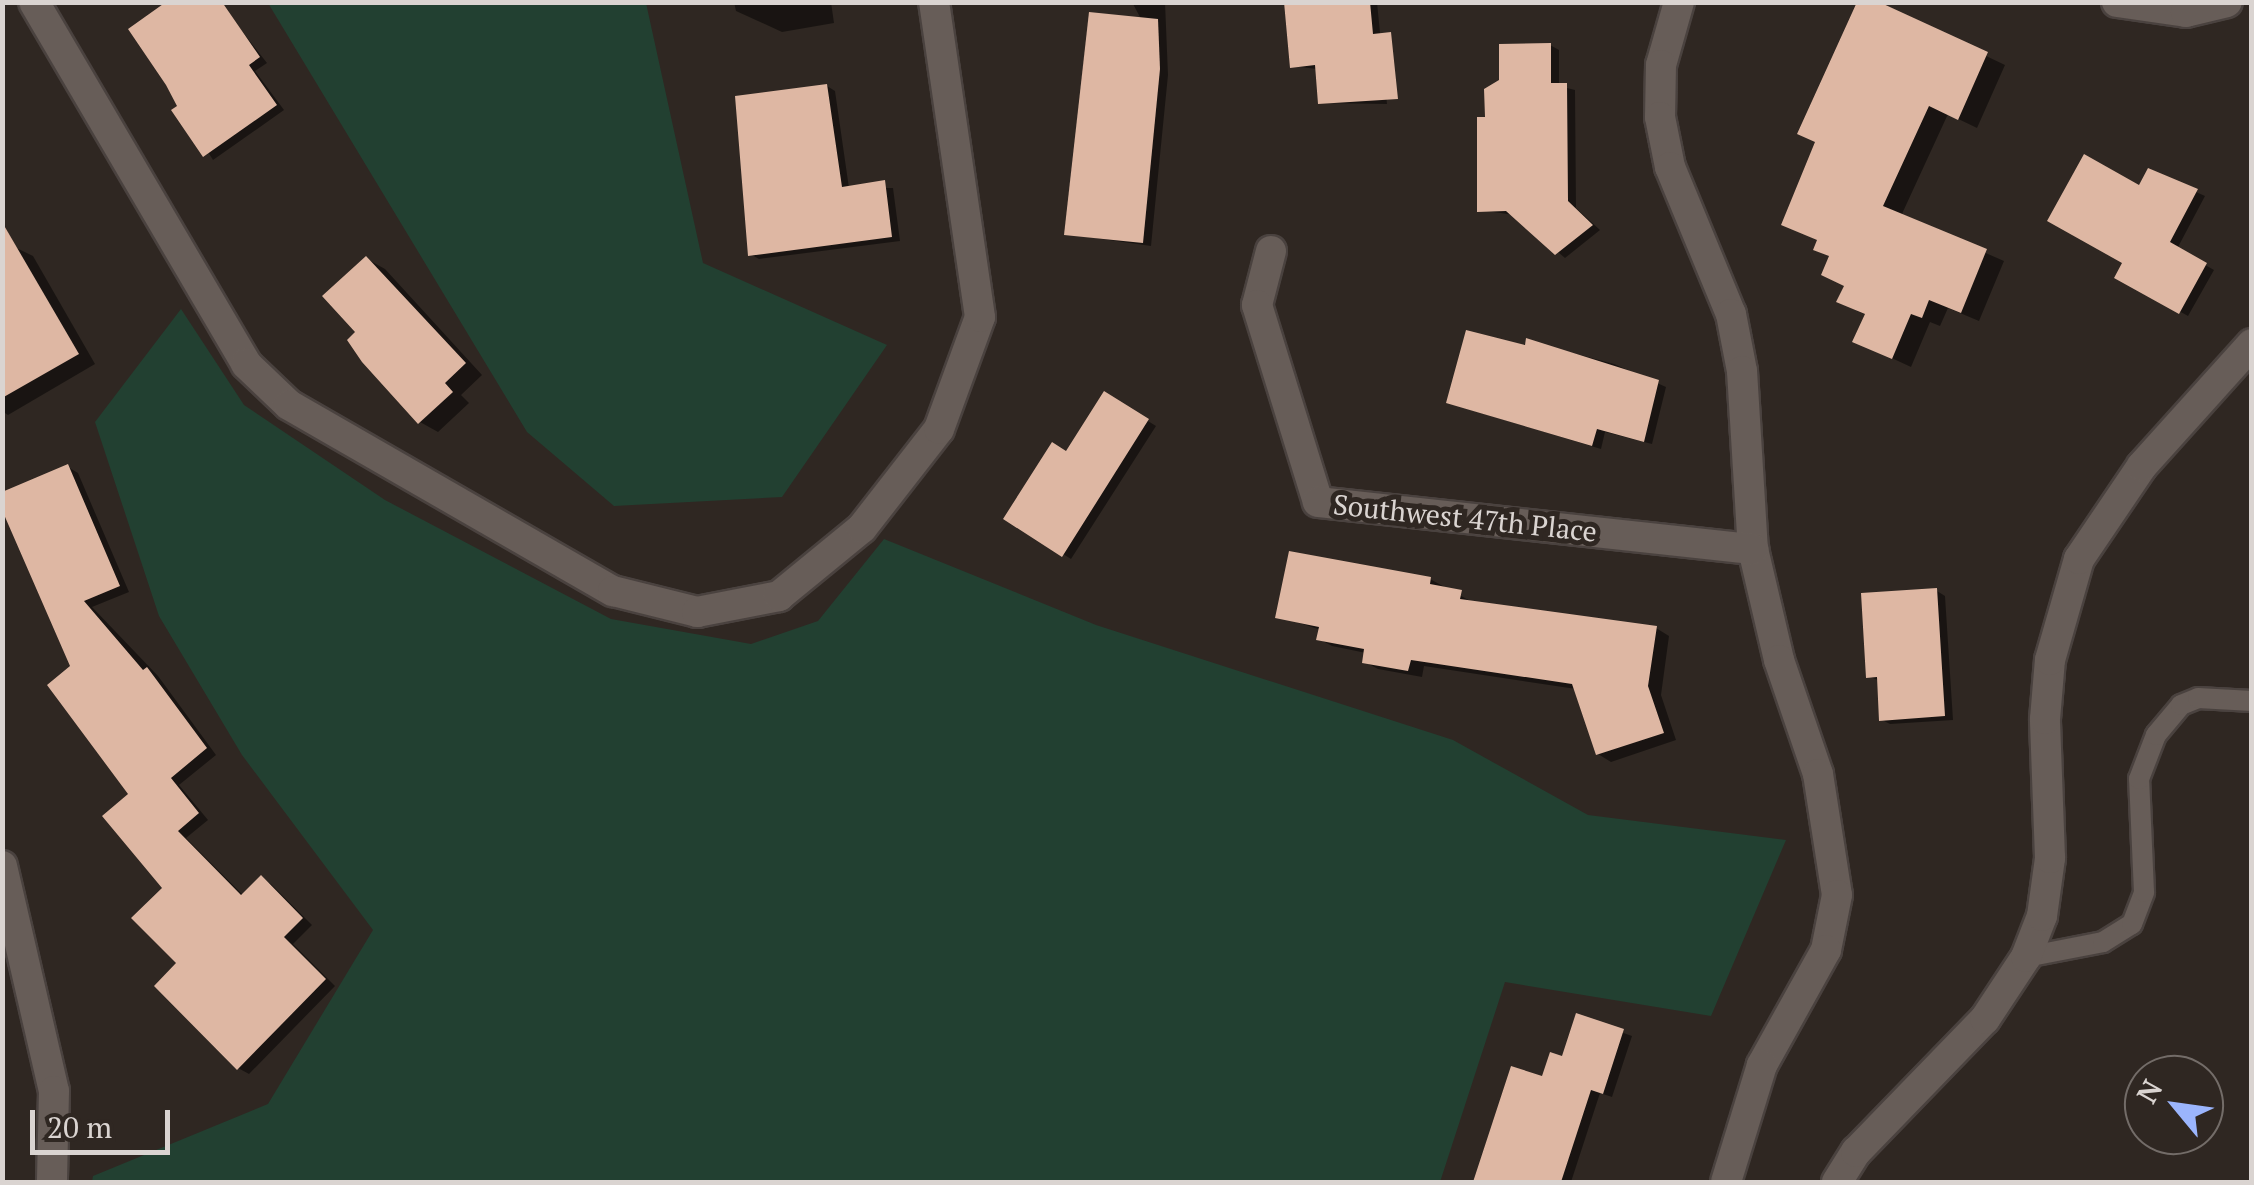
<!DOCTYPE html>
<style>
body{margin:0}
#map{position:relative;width:2254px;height:1185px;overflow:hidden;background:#2f2722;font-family:"PT Serif",serif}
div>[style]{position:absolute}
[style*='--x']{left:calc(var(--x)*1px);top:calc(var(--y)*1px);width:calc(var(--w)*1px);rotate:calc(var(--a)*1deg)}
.green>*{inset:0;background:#224031}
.shadow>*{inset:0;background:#0007}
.building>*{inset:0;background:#deb7a3}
.roads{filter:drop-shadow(2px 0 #4a423f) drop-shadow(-2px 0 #4a423f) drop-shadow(0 2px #4a423f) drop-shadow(0 -2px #4a423f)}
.lane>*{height:20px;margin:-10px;padding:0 10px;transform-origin:10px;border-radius:10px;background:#675d58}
.street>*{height:30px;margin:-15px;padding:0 15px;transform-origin:15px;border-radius:15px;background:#675d58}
.secondary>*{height:30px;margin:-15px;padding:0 15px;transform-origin:15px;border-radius:15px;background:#675d58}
span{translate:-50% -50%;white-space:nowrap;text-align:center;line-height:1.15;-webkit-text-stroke:10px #2f2722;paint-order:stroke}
.street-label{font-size:28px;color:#dad4d1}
.frame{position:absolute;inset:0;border:5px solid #dad4d1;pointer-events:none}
.north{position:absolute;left:2124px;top:1055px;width:100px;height:100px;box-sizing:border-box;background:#2f2722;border:2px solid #736c68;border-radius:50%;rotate:299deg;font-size:28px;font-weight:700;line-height:40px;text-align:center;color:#dad4d1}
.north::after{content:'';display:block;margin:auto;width:35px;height:45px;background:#9bb5fd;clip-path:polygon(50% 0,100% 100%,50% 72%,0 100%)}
.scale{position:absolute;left:30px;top:1110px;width:140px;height:45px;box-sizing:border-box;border:5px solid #dad4d1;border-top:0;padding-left:12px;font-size:30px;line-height:35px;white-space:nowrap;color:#dad4d1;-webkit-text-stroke:8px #2f2722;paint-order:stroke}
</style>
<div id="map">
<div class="green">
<div style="clip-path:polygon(268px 3px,646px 3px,703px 263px,887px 345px,782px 497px,614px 506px,527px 432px)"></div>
<div style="clip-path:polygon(181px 309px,244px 405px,385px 500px,611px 619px,751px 644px,818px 621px,884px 539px,1096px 625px,1453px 740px,1588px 815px,1786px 840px,1711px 1016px,1505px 982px,1440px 1182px,92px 1182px,93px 1176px,268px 1104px,373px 930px,242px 755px,159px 616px,95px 422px)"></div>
</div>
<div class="shadow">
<div style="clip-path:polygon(734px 2px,831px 2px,834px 23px,782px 32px,736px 11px)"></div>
<div style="clip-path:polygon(1132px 2px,1165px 2px,1168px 75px,1151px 246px,1067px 234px,1141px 19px)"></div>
<div style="clip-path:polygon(1286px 2px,1377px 2px,1387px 104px,1320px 103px,1317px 69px,1292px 66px)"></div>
<div style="clip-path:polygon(1873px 2px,2005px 65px,1977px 128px,1948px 114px,1901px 216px,2004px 261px,1979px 321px,1948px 308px,1940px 326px,1930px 322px,1911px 367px,1855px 341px,1867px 315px,1857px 311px,1831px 257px,1816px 248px,1819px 241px,1784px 224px)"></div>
<div style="clip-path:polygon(223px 7px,267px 63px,255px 71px,284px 110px,213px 160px,180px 107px)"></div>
<div style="clip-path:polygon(1550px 45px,1559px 50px,1559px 86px,1575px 90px,1576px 208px,1600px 230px,1565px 258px,1514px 215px,1480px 210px,1487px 120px)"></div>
<div style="clip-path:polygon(827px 86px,835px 91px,849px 188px,893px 188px,900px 241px,759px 259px,750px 254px)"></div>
<div style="clip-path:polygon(2149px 171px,2205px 196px,2177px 249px,2214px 270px,2188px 316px,2118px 277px)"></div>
<div style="clip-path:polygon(2px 241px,33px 256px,95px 364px,8px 415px,2px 411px)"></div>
<div style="clip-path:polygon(367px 259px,385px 269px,482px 375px,461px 395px,469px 403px,438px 432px,420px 422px,359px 333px)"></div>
<div style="clip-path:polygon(1528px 341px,1614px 364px,1666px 387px,1652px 444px,1605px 432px,1601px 449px,1458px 406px)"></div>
<div style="clip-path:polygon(1104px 394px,1156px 426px,1071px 559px,1006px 518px,1067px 454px)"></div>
<div style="clip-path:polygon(68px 467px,78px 473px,129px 592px,92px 607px,158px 676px,216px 755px,179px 785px,208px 820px,186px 838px,244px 896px,261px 879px,271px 884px,312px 925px,293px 944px,335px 986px,249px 1074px,238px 1068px,179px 963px,165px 888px,132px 794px,73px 667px)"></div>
<div style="clip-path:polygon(1430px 579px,1474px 603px,1656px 628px,1669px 636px,1661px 695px,1676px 740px,1611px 762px,1598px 754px,1576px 689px,1424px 666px,1422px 677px,1378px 669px,1365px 662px,1366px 653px,1332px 646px,1319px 639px,1321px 630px,1278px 616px)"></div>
<div style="clip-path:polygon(1937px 591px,1945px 596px,1953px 720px,1890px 724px,1882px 720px,1880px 681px,1868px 676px)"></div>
<div style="clip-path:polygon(1578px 1017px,1632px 1036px,1612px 1097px,1600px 1093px,1571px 1182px,1476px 1182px,1513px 1069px,1544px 1079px,1563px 1060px)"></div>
</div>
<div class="building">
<div style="clip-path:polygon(166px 2px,222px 2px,260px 57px,249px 65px,277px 105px,203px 157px,171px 110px,177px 106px,166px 85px,128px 29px)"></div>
<div style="clip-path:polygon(1284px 2px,1370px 2px,1373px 34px,1391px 32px,1398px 99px,1318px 104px,1315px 65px,1290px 68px)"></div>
<div style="clip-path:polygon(1857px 2px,1879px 2px,1988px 52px,1958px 120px,1929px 106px,1883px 206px,1987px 249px,1961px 313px,1929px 300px,1922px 318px,1911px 314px,1892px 359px,1852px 342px,1865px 314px,1836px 302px,1844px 286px,1821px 275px,1829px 256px,1813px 250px,1817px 240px,1781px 225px,1815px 142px,1797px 134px)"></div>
<div style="clip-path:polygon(1089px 12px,1158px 19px,1160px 69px,1143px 243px,1064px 235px)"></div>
<div style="clip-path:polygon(1551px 43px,1551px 83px,1567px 83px,1568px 201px,1593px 225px,1555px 255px,1506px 211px,1477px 212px,1477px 117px,1485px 117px,1484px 89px,1499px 80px,1499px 44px)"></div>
<div style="clip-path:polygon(827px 84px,842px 187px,885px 180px,892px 237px,748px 256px,735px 96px)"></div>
<div style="clip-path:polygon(2084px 154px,2139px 185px,2148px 168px,2198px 189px,2170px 242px,2207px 263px,2179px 314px,2114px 278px,2122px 263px,2047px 221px)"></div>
<div style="clip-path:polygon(2px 222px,79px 354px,2px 398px)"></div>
<div style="clip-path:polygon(366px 256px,466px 363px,445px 383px,453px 392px,418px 424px,362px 362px,347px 340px,355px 332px,322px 296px)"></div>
<div style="clip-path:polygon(1466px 330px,1525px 345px,1526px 338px,1659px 380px,1644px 442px,1597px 429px,1592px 446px,1446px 403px)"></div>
<div style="clip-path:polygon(1104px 391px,1149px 419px,1062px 557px,1003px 519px,1052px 442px,1066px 451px)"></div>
<div style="clip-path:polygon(68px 464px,120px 586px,84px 601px,143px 670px,147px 667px,207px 748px,171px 778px,199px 813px,178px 831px,241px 895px,261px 875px,303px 918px,284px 937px,326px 979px,237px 1070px,154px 986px,176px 963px,131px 918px,162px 888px,102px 816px,128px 794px,47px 685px,70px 666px,2px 510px,2px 492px)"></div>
<div style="clip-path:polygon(1289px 551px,1431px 577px,1430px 584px,1462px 590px,1460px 599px,1657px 626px,1648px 686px,1664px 733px,1596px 755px,1572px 684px,1411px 660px,1408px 671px,1362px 663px,1364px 649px,1316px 640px,1319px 627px,1275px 618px)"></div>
<div style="clip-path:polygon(1937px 588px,1945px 716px,1879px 721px,1877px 677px,1866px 678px,1861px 593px)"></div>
<div style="clip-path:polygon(1576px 1013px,1624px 1029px,1603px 1094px,1591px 1090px,1561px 1182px,1473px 1182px,1511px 1066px,1542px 1076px,1550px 1052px,1562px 1056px)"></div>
</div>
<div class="roads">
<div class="lane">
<div style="--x:2026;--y:957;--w:78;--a:-11"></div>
<div style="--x:2103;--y:942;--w:34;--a:-32"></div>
<div style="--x:2132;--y:924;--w:34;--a:-69"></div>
<div style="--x:2144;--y:892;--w:113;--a:-92.5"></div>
<div style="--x:2139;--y:779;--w:47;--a:-68.9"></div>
<div style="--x:2156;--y:735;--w:39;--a:-50"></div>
<div style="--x:2181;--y:705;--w:18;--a:-22"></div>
<div style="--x:2198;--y:698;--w:54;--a:3.2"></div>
</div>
<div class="street">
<div style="--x:34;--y:2;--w:420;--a:59.6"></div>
<div style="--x:246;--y:364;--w:59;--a:43.6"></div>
<div style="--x:289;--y:405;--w:374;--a:29.9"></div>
<div style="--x:613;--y:591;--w:87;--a:14"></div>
<div style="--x:697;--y:612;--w:84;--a:-11"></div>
<div style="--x:779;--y:596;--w:107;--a:-39.3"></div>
<div style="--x:862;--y:528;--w:125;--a:-52.1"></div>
<div style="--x:939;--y:429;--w:119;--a:-69.9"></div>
<div style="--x:980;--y:317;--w:318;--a:-98.3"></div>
<div style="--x:1679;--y:2;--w:66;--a:105.9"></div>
<div style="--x:1661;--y:65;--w:52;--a:91.1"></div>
<div style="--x:1660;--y:117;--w:51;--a:78.7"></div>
<div style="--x:1670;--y:167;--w:159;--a:67.5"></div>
<div style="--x:1731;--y:314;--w:58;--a:79.1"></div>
<div style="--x:1742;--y:371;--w:178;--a:86.5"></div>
<div style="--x:1753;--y:549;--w:114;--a:76.8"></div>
<div style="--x:1779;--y:660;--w:120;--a:71.1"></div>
<div style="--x:1818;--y:774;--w:122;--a:81.1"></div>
<div style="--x:1837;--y:895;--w:56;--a:101.3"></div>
<div style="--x:1826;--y:950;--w:132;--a:119.1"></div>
<div style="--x:1762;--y:1065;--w:122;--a:107.1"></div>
<div style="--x:2117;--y:2;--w:70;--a:8.2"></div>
<div style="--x:2186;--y:12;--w:42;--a:-13.7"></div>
<div style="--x:1271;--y:251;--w:56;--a:104.5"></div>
<div style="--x:1257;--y:305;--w:206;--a:72.8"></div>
<div style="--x:1318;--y:502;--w:438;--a:6.2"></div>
<div style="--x:2;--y:866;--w:231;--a:77"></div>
<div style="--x:54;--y:1091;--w:91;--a:91.3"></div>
</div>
<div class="secondary">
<div style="--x:1837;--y:1182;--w:36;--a:-58"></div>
<div style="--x:1856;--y:1152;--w:185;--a:-45.9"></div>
<div style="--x:1985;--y:1019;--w:74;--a:-56.5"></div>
<div style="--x:2026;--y:957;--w:44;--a:-68.7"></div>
<div style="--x:2042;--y:916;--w:59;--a:-82.1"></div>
<div style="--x:2050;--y:858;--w:139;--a:-92.1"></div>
<div style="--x:2045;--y:719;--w:59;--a:-85.2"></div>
<div style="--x:2050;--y:660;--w:105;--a:-74"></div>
<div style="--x:2079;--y:559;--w:112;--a:-55.9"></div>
<div style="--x:2142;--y:466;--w:164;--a:-48"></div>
</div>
</div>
<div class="street-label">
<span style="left:1465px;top:518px;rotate:6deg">Southwest 47th Place</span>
</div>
<div class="frame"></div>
<div class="north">N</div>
<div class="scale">20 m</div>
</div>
